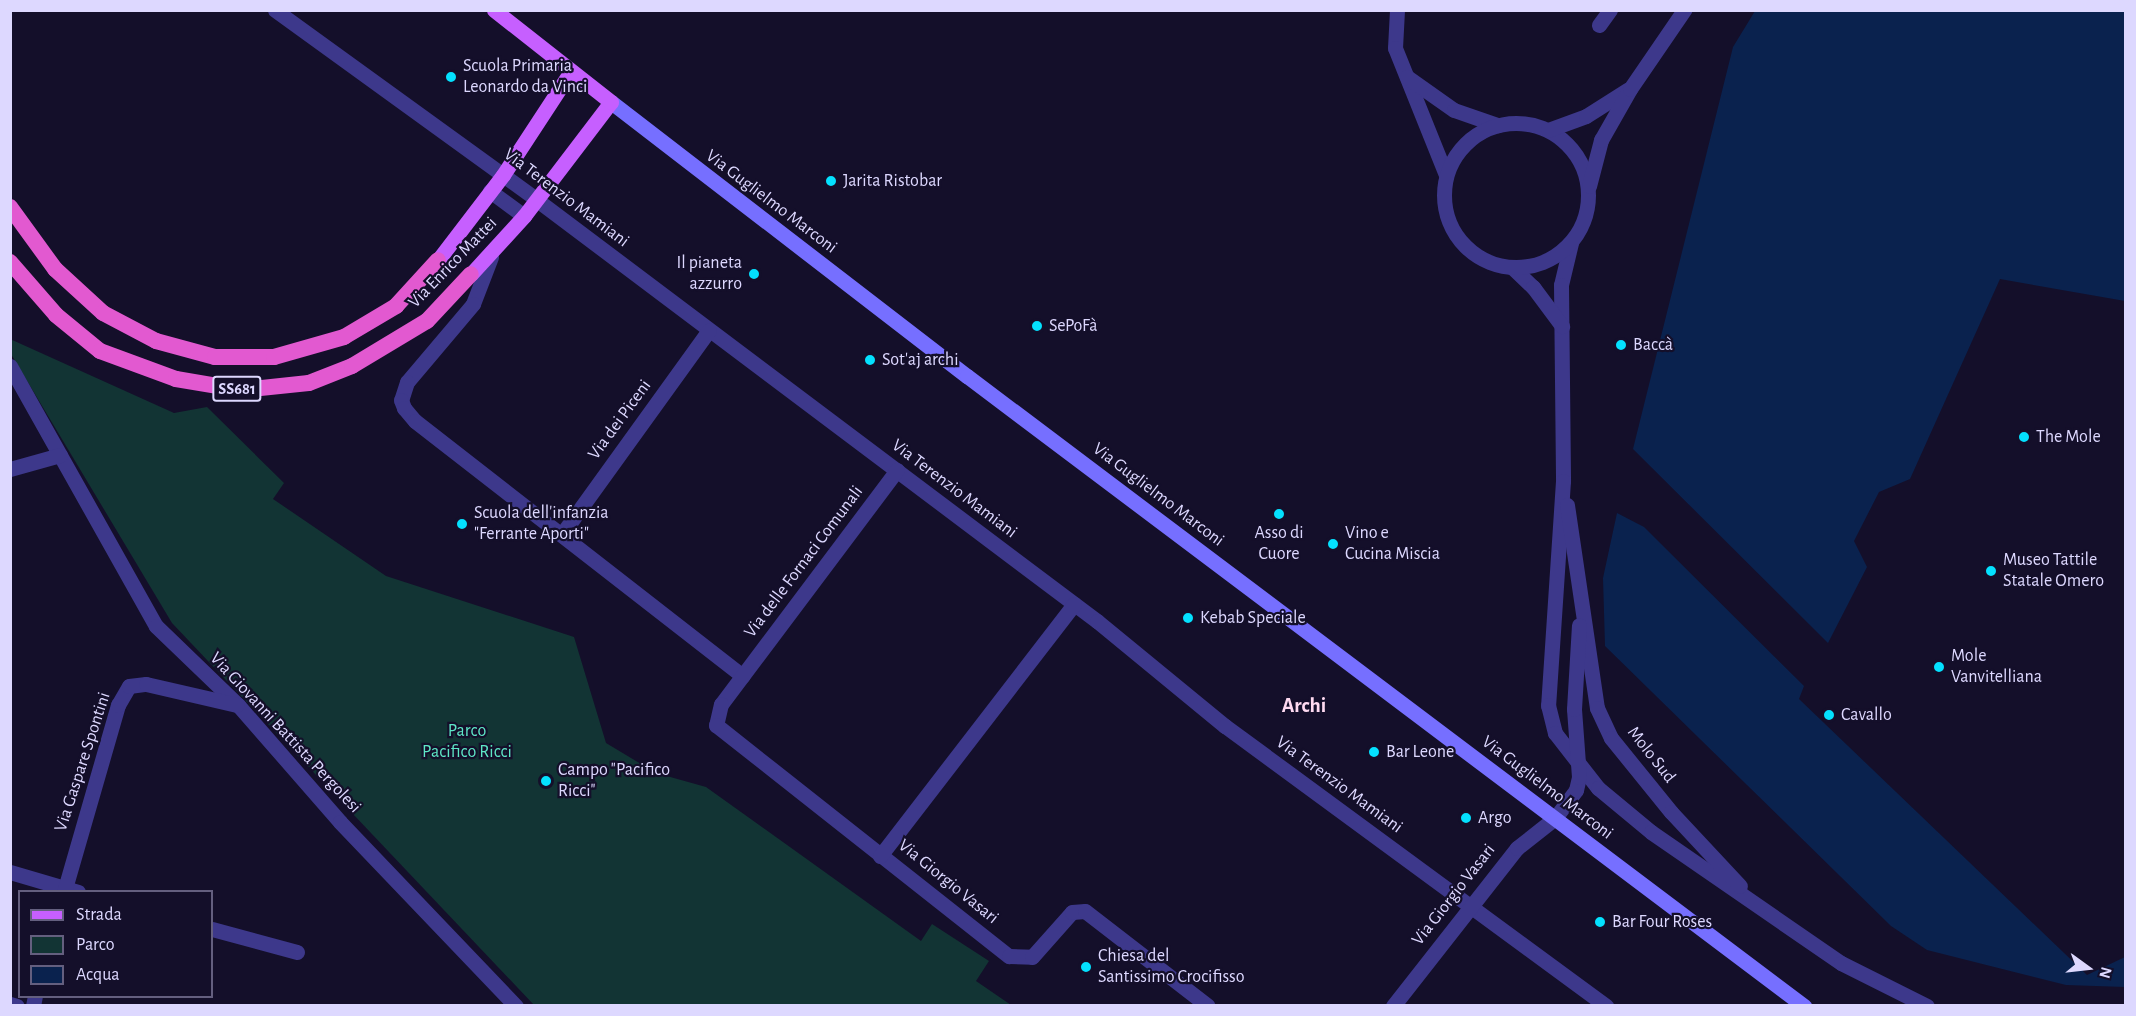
<!DOCTYPE html>
<meta charset="utf-8">
<style>
body{margin:0}
#map{position:relative;width:2136px;height:1016px;overflow:hidden;background:#140f2a;font-family:"Alegreya Sans",sans-serif}
div>[style]{position:absolute}
[style*='--x']{left:calc(var(--x)*1px);top:calc(var(--y)*1px);width:calc(var(--w)*1px);rotate:calc(var(--a)*1deg)}
.green>*{inset:0;background:#123434}
.water>*{inset:0;background:#0a224e}
.minor>*{height:15px;margin:-7.5px;padding:0 7.5px;transform-origin:7.5px;border-radius:7.5px;background:#3d388b}
.tertiary>*{height:15px;margin:-7.5px;padding:0 7.5px;transform-origin:7.5px;border-radius:7.5px;background:#3d388b}
.tertiary>.ring{margin:-7.5px;padding:0;box-sizing:content-box;background:none;border:15px solid #3d388b;border-radius:50%}
.secondary>*{height:15px;margin:-7.5px;padding:0 7.5px;transform-origin:7.5px;border-radius:7.5px;background:#766fff}
.primary>*{height:15px;margin:-7.5px;padding:0 7.5px;transform-origin:7.5px;border-radius:7.5px;background:#c65fff}
.trunk>*{height:16px;margin:-8px;padding:0 8px;transform-origin:8px;border-radius:8px;background:#e259d0}
.dots>*{width:16px;height:16px;translate:-50% -50%;box-sizing:border-box;border:3px solid #140f2a;border-radius:50%}
span{translate:-50% -50%;white-space:nowrap;text-align:center;line-height:1.15;-webkit-text-stroke:4.5px #140f2a;paint-order:stroke}
.shield-label span{padding:2px 4px;background:#140f2a;border:2px solid;border-radius:4px;-webkit-text-stroke-width:0}
.shield-label{font-size:16px;color:#ddd8ff;font-weight:700}
.poi-label{font-size:18px;color:#ddd8ff}
.left{translate:0 -50%;text-align:left}
.right{translate:-100% -50%;text-align:right}
.street-label{font-size:18px;color:#ddd8ff}
.park-label{font-size:18px;color:#5ee6c6}
.quarter-label{font-size:21px;color:#ffdaf1;font-weight:700}
.frame{position:absolute;inset:0;border:12px solid #ddd8ff;pointer-events:none}
.legend{position:absolute;left:18px;top:890px;width:195px;height:108px;box-sizing:border-box;background:#140f2a;border:2px solid #645f7f;margin:0;padding:8px 10px;list-style:none;font-size:18px;color:#ddd8ff}
.legend li{display:flex;align-items:center;gap:12px;height:30px}
.legend b{width:30px;border:2px solid #645f7f}
.north{position:absolute;left:2058px;top:938px;width:60px;height:60px;-webkit-text-stroke:4px #140f2a;paint-order:stroke;rotate:105deg;font-size:16px;font-weight:700;line-height:24px;text-align:center;color:#ddd8ff}
.north::after{content:'';display:block;margin:auto;width:21px;height:27px;background:#ddd8ff;clip-path:polygon(50% 0,100% 100%,50% 72%,0 100%)}
</style>
<div id="map">
<div class="green">
<div style="clip-path:polygon(10px 339px,174px 413px,207px 407px,284px 483px,273px 499px,386px 576px,574px 637px,606px 743px,656px 773px,706px 787px,921px 941px,932px 924px,989px 961px,976px 981px,1011px 1005px,534px 1005px,172px 623px,11px 354px)"></div>
</div>
<div class="water">
<div style="clip-path:polygon(1755px 11px,2125px 11px,2125px 301px,2000px 279px,1910px 479px,1879px 492px,1854px 541px,1867px 567px,1828px 643px,1633px 449px,1733px 47px)"></div>
<div style="clip-path:polygon(1617px 513px,1644px 527px,1804px 686px,1799px 699px,2087px 975px,2125px 957px,2125px 987px,2066px 985px,1927px 950px,1891px 926px,1605px 646px,1603px 578px)"></div>
</div>
<div class="minor">
<div style="--x:275;--y:10;--w:324;--a:35.9"></div>
<div style="--x:537;--y:200;--w:701;--a:36.94"></div>
<div style="--x:1097;--y:621;--w:166;--a:39.4"></div>
<div style="--x:1225;--y:726;--w:473;--a:36.3"></div>
<div style="--x:1599;--y:25;--w:19;--a:-54"></div>
<div style="--x:490;--y:191;--w:42;--a:36.3"></div>
<div style="--x:1571;--y:243;--w:43;--a:103.4"></div>
<div style="--x:1561;--y:285;--w:196;--a:89.4"></div>
<div style="--x:1563;--y:481;--w:225;--a:93.8"></div>
<div style="--x:1548;--y:705;--w:29;--a:76"></div>
<div style="--x:1555;--y:733;--w:70;--a:52"></div>
<div style="--x:1598;--y:788;--w:69;--a:39.7"></div>
<div style="--x:1651;--y:832;--w:231;--a:34.6"></div>
<div style="--x:1841;--y:963;--w:96;--a:26.6"></div>
<div style="--x:491;--y:257;--w:50;--a:111"></div>
<div style="--x:473;--y:304;--w:102;--a:130.2"></div>
<div style="--x:407;--y:382;--w:19;--a:108"></div>
<div style="--x:401;--y:400;--w:9;--a:69"></div>
<div style="--x:404;--y:408;--w:17;--a:50"></div>
<div style="--x:415;--y:421;--w:415;--a:37.9"></div>
<div style="--x:1513;--y:268;--w:28;--a:44"></div>
<div style="--x:1533;--y:287;--w:49;--a:53.4"></div>
<div style="--x:10;--y:366;--w:298;--a:60.7"></div>
<div style="--x:156;--y:626;--w:114;--a:43.9"></div>
<div style="--x:238;--y:705;--w:155;--a:48.9"></div>
<div style="--x:340;--y:822;--w:255;--a:46.3"></div>
<div style="--x:10;--y:469;--w:52;--a:-15.6"></div>
<div style="--x:897;--y:470;--w:293;--a:126.9"></div>
<div style="--x:721;--y:704;--w:22;--a:103"></div>
<div style="--x:716;--y:725;--w:373;--a:38.3"></div>
<div style="--x:1009;--y:956;--w:23;--a:2"></div>
<div style="--x:1032;--y:957;--w:60;--a:-48.4"></div>
<div style="--x:1072;--y:912;--w:13;--a:-4"></div>
<div style="--x:1085;--y:911;--w:155;--a:37.7"></div>
<div style="--x:1567;--y:505;--w:205;--a:81.6"></div>
<div style="--x:1597;--y:708;--w:33;--a:65"></div>
<div style="--x:1611;--y:738;--w:95;--a:51"></div>
<div style="--x:1671;--y:812;--w:101;--a:47"></div>
<div style="--x:562;--y:534;--w:251;--a:-54.2"></div>
<div style="--x:880;--y:856;--w:318;--a:-52.4"></div>
<div style="--x:10;--y:872;--w:71;--a:16.4"></div>
<div style="--x:64;--y:892;--w:195;--a:-73.9"></div>
<div style="--x:118;--y:705;--w:22;--a:-60"></div>
<div style="--x:129;--y:686;--w:17;--a:-7"></div>
<div style="--x:146;--y:684;--w:93;--a:13"></div>
<div style="--x:212;--y:929;--w:88;--a:15.1"></div>
<div style="--x:10;--y:1004;--w:7;--a:16"></div>
<div style="--x:33;--y:1006;--w:10;--a:-79"></div>
<div style="--x:1393;--y:1006;--w:201;--a:-51.9"></div>
<div style="--x:1517;--y:848;--w:48;--a:-38.3"></div>
<div style="--x:1555;--y:818;--w:35;--a:-53"></div>
<div style="--x:1576;--y:790;--w:13;--a:-77"></div>
<div style="--x:1579;--y:777;--w:68;--a:-94.2"></div>
<div style="--x:1574;--y:709;--w:84;--a:-86.6"></div>
</div>
<div class="tertiary">
<div style="--x:1397;--y:10;--w:38;--a:93"></div>
<div style="--x:1395;--y:48;--w:137;--a:68.1"></div>
<div style="--x:1407;--y:77;--w:57;--a:35.1"></div>
<div style="--x:1454;--y:110;--w:46;--a:19.2"></div>
<div class="ring" style="left:1444px;top:123px;width:129px;height:129px"></div>
<div style="--x:1548;--y:130;--w:40;--a:-20.2"></div>
<div style="--x:1586;--y:116;--w:49;--a:-32.4"></div>
<div style="--x:1589;--y:186;--w:48;--a:-75.4"></div>
<div style="--x:1601;--y:140;--w:59;--a:-60.4"></div>
<div style="--x:1630;--y:89;--w:96;--a:-55.6"></div>
</div>
<div class="secondary">
<div style="--x:611;--y:102;--w:449;--a:37.6"></div>
<div style="--x:967;--y:376;--w:1048;--a:36.97"></div>
</div>
<div class="primary">
<div style="--x:438;--y:260;--w:107;--a:-52.6"></div>
<div style="--x:503;--y:175;--w:124;--a:-56.8"></div>
<div style="--x:471;--y:274;--w:79;--a:-47.6"></div>
<div style="--x:524;--y:216;--w:143;--a:-52.7"></div>
<div style="--x:611;--y:102;--w:149;--a:-141.8"></div>
</div>
<div class="trunk">
<div style="--x:10;--y:207;--w:77;--a:54"></div>
<div style="--x:55;--y:269;--w:65;--a:42.5"></div>
<div style="--x:103;--y:313;--w:60;--a:27.8"></div>
<div style="--x:156;--y:341;--w:61;--a:15.2"></div>
<div style="--x:215;--y:357;--w:59;--a:0"></div>
<div style="--x:274;--y:357;--w:73;--a:-15.9"></div>
<div style="--x:344;--y:337;--w:61;--a:-30.8"></div>
<div style="--x:396;--y:306;--w:62;--a:-47.6"></div>
<div style="--x:10;--y:262;--w:70;--a:49"></div>
<div style="--x:56;--y:315;--w:57;--a:39.3"></div>
<div style="--x:100;--y:351;--w:81;--a:20.2"></div>
<div style="--x:176;--y:379;--w:67;--a:9.5"></div>
<div style="--x:242;--y:390;--w:67;--a:-6"></div>
<div style="--x:309;--y:383;--w:46;--a:-21.6"></div>
<div style="--x:352;--y:366;--w:87;--a:-31"></div>
<div style="--x:427;--y:321;--w:64;--a:-46.9"></div>
</div>
<div class="dots">
<div style="left:451px;top:77px;background:#04e1ff"></div>
<div style="left:831px;top:181px;background:#04e1ff"></div>
<div style="left:754px;top:274px;background:#04e1ff"></div>
<div style="left:1037px;top:326px;background:#04e1ff"></div>
<div style="left:1621px;top:345px;background:#04e1ff"></div>
<div style="left:870px;top:360px;background:#04e1ff"></div>
<div style="left:2024px;top:437px;background:#04e1ff"></div>
<div style="left:1279px;top:514px;background:#04e1ff"></div>
<div style="left:462px;top:524px;background:#04e1ff"></div>
<div style="left:1333px;top:544px;background:#04e1ff"></div>
<div style="left:1991px;top:571px;background:#04e1ff"></div>
<div style="left:1188px;top:618px;background:#04e1ff"></div>
<div style="left:1939px;top:667px;background:#04e1ff"></div>
<div style="left:1829px;top:715px;background:#04e1ff"></div>
<div style="left:1374px;top:752px;background:#04e1ff"></div>
<div style="left:546px;top:781px;background:#04e1ff"></div>
<div style="left:1466px;top:818px;background:#04e1ff"></div>
<div style="left:1600px;top:922px;background:#04e1ff"></div>
<div style="left:1086px;top:967px;background:#04e1ff"></div>
</div>
<div class="shield-label">
<span style="left:237px;top:389px">SS681</span>
</div>
<div class="poi-label">
<span class="left" style="left:463px;top:77px">Scuola Primaria<br>Leonardo da Vinci</span>
<span class="left" style="left:843px;top:181px">Jarita Ristobar</span>
<span class="right" style="left:742px;top:274px">Il pianeta<br>azzurro</span>
<span class="left" style="left:1049px;top:326px">SePoFà</span>
<span class="left" style="left:1633px;top:345px">Baccà</span>
<span class="left" style="left:882px;top:360px">Sot'aj archi</span>
<span class="left" style="left:2036px;top:437px">The Mole</span>
<span class="left" style="left:474px;top:524px">Scuola dell'infanzia<br>"Ferrante Aporti"</span>
<span style="left:1279px;top:544px">Asso di<br>Cuore</span>
<span class="left" style="left:1345px;top:544px">Vino e<br>Cucina Miscia</span>
<span class="left" style="left:2003px;top:571px">Museo Tattile<br>Statale Omero</span>
<span class="left" style="left:1200px;top:618px">Kebab Speciale</span>
<span class="left" style="left:1951px;top:667px">Mole<br>Vanvitelliana</span>
<span class="left" style="left:1841px;top:715px">Cavallo</span>
<span class="left" style="left:1386px;top:752px">Bar Leone</span>
<span class="left" style="left:558px;top:781px">Campo "Pacifico<br>Ricci"</span>
<span class="left" style="left:1478px;top:818px">Argo</span>
<span class="left" style="left:1612px;top:922px">Bar Four Roses</span>
<span class="left" style="left:1098px;top:967px">Chiesa del<br>Santissimo Crocifisso</span>
</div>
<div class="street-label">
<span style="left:566px;top:198px;rotate:37deg">Via Terenzio Mamiani</span>
<span style="left:771px;top:202px;rotate:37deg">Via Guglielmo Marconi</span>
<span style="left:453px;top:263px;rotate:-46deg">Via Enrico Mattei</span>
<span style="left:620px;top:420px;rotate:-54deg">Via dei Piceni</span>
<span style="left:954px;top:489px;rotate:37deg">Via Terenzio Mamiani</span>
<span style="left:1158px;top:495px;rotate:37deg">Via Guglielmo Marconi</span>
<span style="left:804px;top:562px;rotate:-53deg">Via delle Fornaci Comunali</span>
<span style="left:285px;top:733px;rotate:47deg">Via Giovanni Battista Pergolesi</span>
<span style="left:1651px;top:755px;rotate:52deg">Molo Sud</span>
<span style="left:83px;top:762px;rotate:-72deg">Via Gaspare Spontini</span>
<span style="left:1339px;top:785px;rotate:36deg">Via Terenzio Mamiani</span>
<span style="left:1547px;top:788px;rotate:37deg">Via Guglielmo Marconi</span>
<span style="left:948px;top:882px;rotate:39deg">Via Giorgio Vasari</span>
<span style="left:1454px;top:895px;rotate:-52deg">Via Giorgio Vasari</span>
</div>
<div class="park-label">
<span style="left:467px;top:742px">Parco<br>Pacifico Ricci</span>
</div>
<div class="quarter-label">
<span style="left:1304px;top:706px">Archi</span>
</div>
<div class="frame"></div>
<ul class="legend">
<li><b style="height:8px;background:#c65fff"></b>Strada</li>
<li><b style="height:16px;background:#123434"></b>Parco</li>
<li><b style="height:16px;background:#0a224e"></b>Acqua</li>
</ul>
<div class="north">N</div>
</div>
